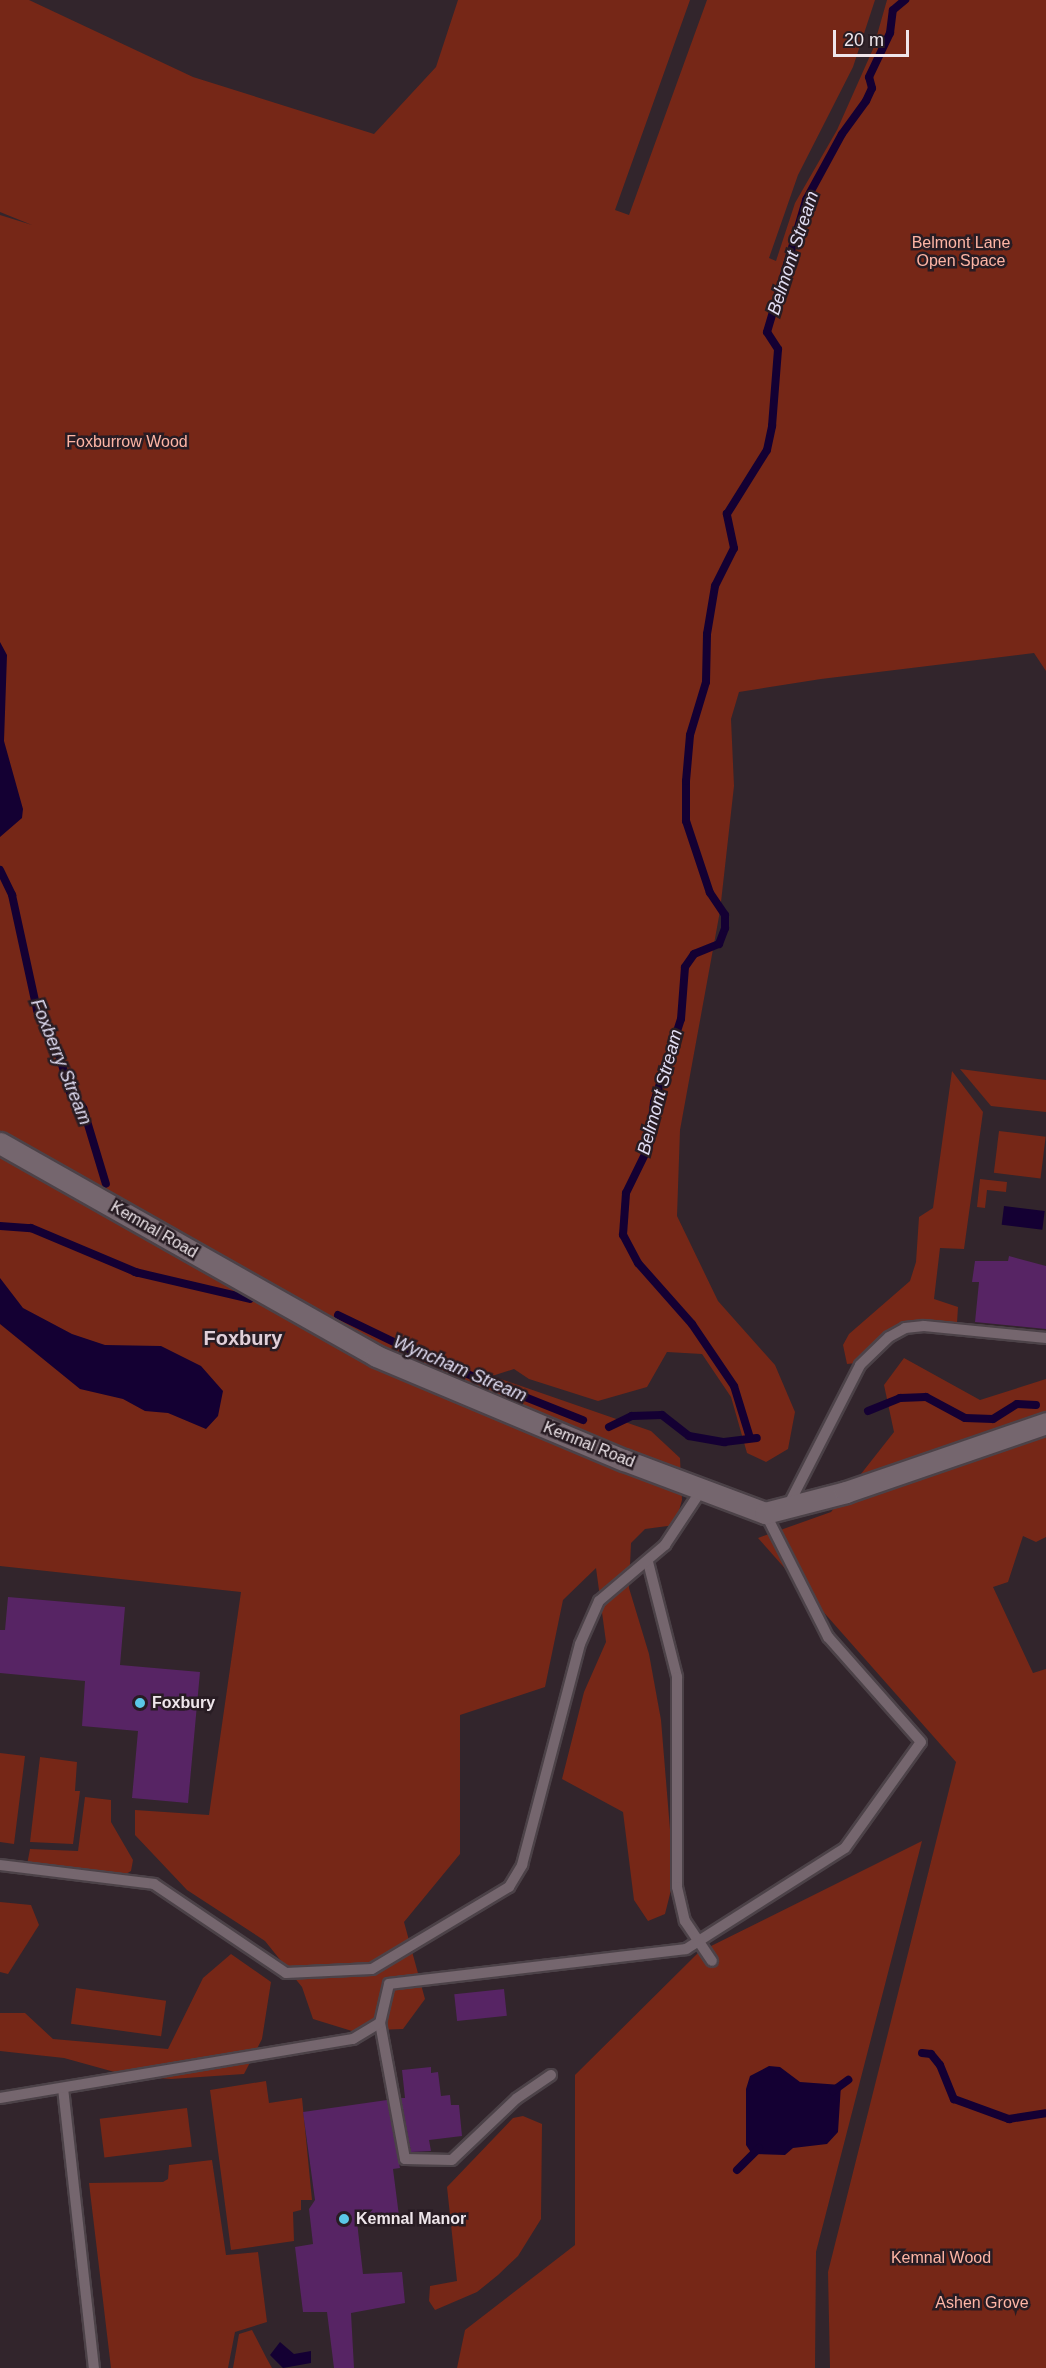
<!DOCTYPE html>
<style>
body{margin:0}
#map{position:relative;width:1046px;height:2368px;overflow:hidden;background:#32252c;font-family:Arial,sans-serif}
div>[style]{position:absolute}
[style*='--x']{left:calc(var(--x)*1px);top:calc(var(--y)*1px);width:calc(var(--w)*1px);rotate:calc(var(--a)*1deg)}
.green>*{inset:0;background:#762717;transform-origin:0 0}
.water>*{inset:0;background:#140033;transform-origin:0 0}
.stream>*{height:8px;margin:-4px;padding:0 4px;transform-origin:4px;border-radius:4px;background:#140033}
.building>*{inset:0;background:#572464;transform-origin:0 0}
.roads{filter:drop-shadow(2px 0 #4c4248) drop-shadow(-2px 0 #4c4248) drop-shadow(0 2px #4c4248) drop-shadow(0 -2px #4c4248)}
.lane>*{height:10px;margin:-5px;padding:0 5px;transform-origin:5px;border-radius:5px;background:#75666e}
.street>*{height:21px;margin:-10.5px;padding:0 10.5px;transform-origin:10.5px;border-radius:10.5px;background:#75666e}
.dots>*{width:16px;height:16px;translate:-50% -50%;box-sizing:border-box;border:3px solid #281c23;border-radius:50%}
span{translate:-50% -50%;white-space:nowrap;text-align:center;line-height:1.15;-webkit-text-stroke:5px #281c23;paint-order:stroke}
.park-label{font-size:16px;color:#feb5a5}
.street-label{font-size:16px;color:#efe6eb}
.poi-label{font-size:16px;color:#efe6eb;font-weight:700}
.left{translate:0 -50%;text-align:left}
.water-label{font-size:18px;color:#e1ddf3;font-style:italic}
.quarter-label{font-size:20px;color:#e1d0d9;font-weight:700}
.scale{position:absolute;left:833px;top:30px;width:76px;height:27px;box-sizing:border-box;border:3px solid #efe6eb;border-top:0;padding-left:8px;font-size:18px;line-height:21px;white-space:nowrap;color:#efe6eb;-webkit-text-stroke:4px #281c23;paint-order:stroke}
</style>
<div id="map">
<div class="green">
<div style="clip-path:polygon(0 0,29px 0,193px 77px,374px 134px,436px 67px,458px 0,690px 0,615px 210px,629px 215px,707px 0,875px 0,853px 67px,798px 175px,769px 258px,776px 261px,795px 203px,837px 130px,873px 49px,887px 0,1046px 0,1046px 671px,1034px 653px,821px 679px,739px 692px,731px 719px,734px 786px,720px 911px,680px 1130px,677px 1216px,718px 1301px,775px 1365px,795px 1412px,788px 1449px,766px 1462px,747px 1453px,731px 1397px,702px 1354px,667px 1352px,647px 1387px,598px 1401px,529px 1379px,514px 1369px,492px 1376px,651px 1431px,680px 1458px,682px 1500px,675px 1525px,645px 1529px,631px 1543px,629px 1588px,649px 1654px,661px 1720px,674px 1878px,665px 1914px,648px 1921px,634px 1900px,623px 1812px,562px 1779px,584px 1692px,606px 1642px,596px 1568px,563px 1600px,545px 1687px,460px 1715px,460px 1854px,404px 1922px,425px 1999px,403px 2029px,352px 2031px,313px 2019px,302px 1987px,265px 1941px,187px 1890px,135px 1835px,135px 1810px,209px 1815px,241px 1592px,0 1566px,0 215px,32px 225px,0 212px)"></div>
<div style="clip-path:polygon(960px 1069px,1046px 1080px,1046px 1112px,991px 1106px)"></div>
<div style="clip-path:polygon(952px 1071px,983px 1112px,964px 1249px,940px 1248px,934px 1299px,958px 1307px,957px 1323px,912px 1321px,889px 1330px,856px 1363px,847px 1364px,843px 1345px,849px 1334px,910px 1281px,916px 1262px,919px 1217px,933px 1208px)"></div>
<div style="left:999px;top:1131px;width:47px;height:42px;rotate:7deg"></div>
<div style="clip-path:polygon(980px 1179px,1007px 1182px,1006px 1192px,987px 1190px,985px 1208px,977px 1207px)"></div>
<div style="clip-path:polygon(904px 1358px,980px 1400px,1046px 1379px,1046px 1537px,1036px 1542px,1023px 1536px,1008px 1582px,993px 1587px,1033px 1673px,1046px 1669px,1046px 2368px,830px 2368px,828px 2272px,956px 1762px,758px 1538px,831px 1512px,894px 1432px,884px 1385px)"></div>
<div style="clip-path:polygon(0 1753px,25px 1756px,14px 1844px,0 1842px)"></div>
<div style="clip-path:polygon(40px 1757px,77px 1762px,75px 1791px,80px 1791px,73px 1844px,30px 1842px)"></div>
<div style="clip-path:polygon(85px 1797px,111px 1800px,111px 1822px,133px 1860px,131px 1871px,121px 1877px,27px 1865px,30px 1849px,78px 1851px)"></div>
<div style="clip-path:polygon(922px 1841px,816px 2252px,815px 2368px,457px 2368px,465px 2330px,575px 2245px,575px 2075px,699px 1952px)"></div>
<div style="clip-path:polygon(0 1902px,31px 1905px,39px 1925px,8px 1974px,0 1972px)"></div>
<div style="clip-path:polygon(231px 1954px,271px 1982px,262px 2039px,244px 2074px,171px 2079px,129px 2076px,64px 2058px,0 2051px,0 2013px,25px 2013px,53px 2039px,168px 2049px,203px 1978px)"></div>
<div style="left:76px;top:1988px;width:91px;height:36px;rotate:8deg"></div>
<div style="clip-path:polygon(266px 2081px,269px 2103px,302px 2098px,312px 2200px,301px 2200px,301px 2210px,293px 2212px,294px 2241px,231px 2250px,210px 2090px)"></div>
<div style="left:187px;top:2108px;width:39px;height:88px;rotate:83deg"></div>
<div style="clip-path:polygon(523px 2116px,542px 2124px,541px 2219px,518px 2256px,498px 2275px,477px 2292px,435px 2310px,429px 2301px,430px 2286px,457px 2281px,447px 2187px,513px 2118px)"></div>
<div style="clip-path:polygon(212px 2160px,226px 2255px,258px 2252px,267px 2322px,235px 2332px,228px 2368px,111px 2368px,89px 2183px,163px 2182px,168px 2179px,169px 2165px)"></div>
<div style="clip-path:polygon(252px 2330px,267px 2359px,272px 2368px,233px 2368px,239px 2334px)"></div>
</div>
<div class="water">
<div style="clip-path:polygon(0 642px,7px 655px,4px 741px,23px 809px,22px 818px,0 837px)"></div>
<div style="left:1004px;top:1206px;width:41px;height:19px;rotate:7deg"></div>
<div style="clip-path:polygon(0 1278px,23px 1308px,72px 1334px,105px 1345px,161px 1346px,201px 1366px,223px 1391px,218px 1416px,206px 1429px,168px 1413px,145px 1411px,123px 1399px,80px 1389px,0 1324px)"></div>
<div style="clip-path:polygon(769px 2066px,780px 2067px,800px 2082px,841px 2085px,838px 2132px,827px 2144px,793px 2148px,785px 2155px,752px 2154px,746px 2145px,746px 2089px,750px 2076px)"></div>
<div style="clip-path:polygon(280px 2342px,294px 2354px,311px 2351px,311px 2363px,283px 2368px,270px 2355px)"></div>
</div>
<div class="stream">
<div style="--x:0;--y:870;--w:28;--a:64"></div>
<div style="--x:12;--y:895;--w:118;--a:77.7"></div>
<div style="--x:37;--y:1010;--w:46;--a:62.9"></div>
<div style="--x:58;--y:1051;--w:43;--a:73.7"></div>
<div style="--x:70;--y:1092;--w:21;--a:51"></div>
<div style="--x:83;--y:1108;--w:79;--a:73.2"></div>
<div style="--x:0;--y:1226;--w:31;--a:4"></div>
<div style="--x:31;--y:1228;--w:116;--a:22.8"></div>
<div style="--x:135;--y:1272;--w:118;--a:13.2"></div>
<div style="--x:338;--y:1315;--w:99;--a:25.8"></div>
<div style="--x:427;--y:1358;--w:168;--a:21.7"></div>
<div style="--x:868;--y:1411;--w:35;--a:-22"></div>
<div style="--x:900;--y:1398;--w:26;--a:-2"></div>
<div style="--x:926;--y:1397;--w:44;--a:28.3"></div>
<div style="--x:965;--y:1418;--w:28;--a:2"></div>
<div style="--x:993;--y:1419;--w:28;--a:-32"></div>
<div style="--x:1017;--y:1404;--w:19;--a:3"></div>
<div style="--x:609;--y:1427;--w:25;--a:-26"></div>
<div style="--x:632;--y:1416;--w:30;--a:-2"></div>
<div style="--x:662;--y:1415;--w:34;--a:38"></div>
<div style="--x:689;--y:1436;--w:36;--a:10"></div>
<div style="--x:724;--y:1442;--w:33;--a:-7"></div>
<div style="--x:750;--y:1438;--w:54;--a:-107.1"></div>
<div style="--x:734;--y:1386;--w:75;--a:-124.1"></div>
<div style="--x:692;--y:1324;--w:81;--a:-131.5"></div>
<div style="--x:638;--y:1263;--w:32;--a:-118"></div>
<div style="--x:623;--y:1235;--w:42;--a:-85.9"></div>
<div style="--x:626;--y:1193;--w:52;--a:-63.9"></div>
<div style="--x:649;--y:1146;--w:44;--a:-83.5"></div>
<div style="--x:654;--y:1102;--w:87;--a:-72"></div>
<div style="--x:681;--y:1019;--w:52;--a:-85.6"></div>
<div style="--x:685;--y:967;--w:16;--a:-55"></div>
<div style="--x:694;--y:954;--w:27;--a:-22"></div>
<div style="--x:719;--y:944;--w:17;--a:-69"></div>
<div style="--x:725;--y:928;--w:13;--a:-90"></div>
<div style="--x:725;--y:915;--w:27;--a:-124"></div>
<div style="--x:710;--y:893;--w:76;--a:-108.4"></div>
<div style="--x:686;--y:821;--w:40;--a:-90"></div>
<div style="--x:686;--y:781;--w:46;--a:-85"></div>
<div style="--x:690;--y:735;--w:55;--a:-73.2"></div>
<div style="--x:706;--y:682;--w:48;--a:-88.8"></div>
<div style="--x:707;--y:634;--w:49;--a:-80.5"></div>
<div style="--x:715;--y:586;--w:42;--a:-63.4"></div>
<div style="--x:734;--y:548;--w:35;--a:-102"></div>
<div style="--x:727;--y:514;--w:75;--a:-58"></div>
<div style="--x:767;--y:450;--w:25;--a:-78"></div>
<div style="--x:772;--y:426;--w:77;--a:-85.5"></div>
<div style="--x:778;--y:349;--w:20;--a:-123"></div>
<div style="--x:767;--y:332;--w:138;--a:-73.5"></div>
<div style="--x:806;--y:200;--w:75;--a:-61.4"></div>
<div style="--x:842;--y:134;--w:41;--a:-54"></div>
<div style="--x:866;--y:101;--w:14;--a:-65"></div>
<div style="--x:872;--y:88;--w:11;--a:-105"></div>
<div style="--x:869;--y:77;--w:49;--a:-64.5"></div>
<div style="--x:890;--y:33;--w:23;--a:-83"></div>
<div style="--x:893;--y:10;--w:16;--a:-40"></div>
<div style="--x:922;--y:2053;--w:9;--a:6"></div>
<div style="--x:931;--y:2054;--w:14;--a:51"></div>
<div style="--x:940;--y:2065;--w:37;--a:68"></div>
<div style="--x:954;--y:2099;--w:59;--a:20"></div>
<div style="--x:1009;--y:2119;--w:37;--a:-9"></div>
<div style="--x:833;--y:2091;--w:19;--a:-36"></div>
<div style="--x:737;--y:2170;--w:31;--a:-45"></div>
</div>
<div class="building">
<div style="clip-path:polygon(1009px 1256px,1046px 1266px,1046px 1329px,975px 1322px,979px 1282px,972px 1282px,975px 1261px,1008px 1261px)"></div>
<div style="clip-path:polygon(8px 1597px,125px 1607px,120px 1665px,200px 1672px,188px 1803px,132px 1798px,138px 1731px,82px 1726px,85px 1681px,0 1673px,0 1630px,5px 1630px)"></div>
<div style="left:504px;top:1989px;width:27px;height:50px;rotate:84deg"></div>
<div style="clip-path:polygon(431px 2067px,431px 2073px,438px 2072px,441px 2096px,450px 2095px,451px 2105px,459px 2105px,462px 2136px,429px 2140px,431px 2151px,411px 2152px,401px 2098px,405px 2098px,402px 2070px)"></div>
<div style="clip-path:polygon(387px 2100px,400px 2168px,393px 2169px,399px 2216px,357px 2222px,363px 2274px,402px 2272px,405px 2303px,351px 2313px,354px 2368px,334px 2368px,327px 2312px,303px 2312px,295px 2247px,313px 2244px,309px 2209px,315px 2200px,303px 2112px)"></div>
</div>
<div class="roads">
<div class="lane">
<div style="--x:788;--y:1506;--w:158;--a:-62.9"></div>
<div style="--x:860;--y:1365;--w:40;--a:-44"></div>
<div style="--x:889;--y:1337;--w:18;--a:-29"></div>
<div style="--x:905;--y:1328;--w:19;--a:-6"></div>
<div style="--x:924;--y:1326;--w:123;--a:5.6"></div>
<div style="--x:648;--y:1562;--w:119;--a:75.8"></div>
<div style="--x:677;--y:1677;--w:210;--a:90"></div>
<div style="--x:677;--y:1887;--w:35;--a:77"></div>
<div style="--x:685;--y:1921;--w:48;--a:56"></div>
<div style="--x:0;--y:1865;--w:155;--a:7"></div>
<div style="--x:154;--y:1884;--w:159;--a:34"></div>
<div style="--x:286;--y:1973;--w:86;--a:-2.7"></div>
<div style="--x:372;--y:1969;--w:160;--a:-30.9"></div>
<div style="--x:509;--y:1887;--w:26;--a:-59"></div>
<div style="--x:522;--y:1865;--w:228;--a:-75.3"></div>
<div style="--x:580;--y:1644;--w:47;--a:-66.2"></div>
<div style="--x:599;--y:1601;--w:87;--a:-40.3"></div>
<div style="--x:665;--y:1545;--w:67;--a:-56.5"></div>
<div style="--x:551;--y:2075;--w:42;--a:145.6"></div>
<div style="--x:516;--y:2099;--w:88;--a:136.4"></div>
<div style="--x:452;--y:2160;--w:47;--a:-178.8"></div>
<div style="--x:405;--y:2159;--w:138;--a:-100.4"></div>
<div style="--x:380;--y:2023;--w:40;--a:-77"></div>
<div style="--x:389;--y:1984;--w:299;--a:-6.7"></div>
<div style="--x:686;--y:1949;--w:188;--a:-32.4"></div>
<div style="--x:845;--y:1848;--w:130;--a:-54.4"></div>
<div style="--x:921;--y:1742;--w:140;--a:-131.5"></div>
<div style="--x:828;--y:1637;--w:139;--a:-116.9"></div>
<div style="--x:63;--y:2088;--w:282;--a:83.7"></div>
<div style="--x:0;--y:2098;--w:358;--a:-9.5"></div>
<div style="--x:353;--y:2039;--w:31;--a:-31"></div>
</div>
<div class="street">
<div style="--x:0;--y:1143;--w:432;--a:29.5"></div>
<div style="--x:376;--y:1356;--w:269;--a:22.8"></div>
<div style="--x:624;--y:1460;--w:151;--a:20.6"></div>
<div style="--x:765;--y:1513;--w:84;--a:-14.5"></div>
<div style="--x:846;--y:1492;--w:212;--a:-19"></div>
</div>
</div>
<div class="dots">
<div style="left:140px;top:1703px;background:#5bc7e7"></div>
<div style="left:344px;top:2219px;background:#5bc7e7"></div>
</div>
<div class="park-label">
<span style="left:961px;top:252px">Belmont Lane<br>Open Space</span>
<span style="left:127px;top:442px">Foxburrow Wood</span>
<span style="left:941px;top:2258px">Kemnal Wood</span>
<span style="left:982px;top:2303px">Ashen Grove</span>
</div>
<div class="street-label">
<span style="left:154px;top:1230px;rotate:30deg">Kemnal Road</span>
<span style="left:589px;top:1445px;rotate:22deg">Kemnal Road</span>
</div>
<div class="poi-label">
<span class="left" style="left:152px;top:1703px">Foxbury</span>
<span class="left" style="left:356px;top:2219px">Kemnal Manor</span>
</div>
<div class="water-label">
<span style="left:793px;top:253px;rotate:-72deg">Belmont Stream</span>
<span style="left:61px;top:1062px;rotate:68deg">Foxberry Stream</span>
<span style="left:660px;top:1092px;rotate:-75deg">Belmont Stream</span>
<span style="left:460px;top:1369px;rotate:23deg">Wyncham Stream</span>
</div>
<div class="quarter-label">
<span style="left:243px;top:1338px">Foxbury</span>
</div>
<div class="scale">20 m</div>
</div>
